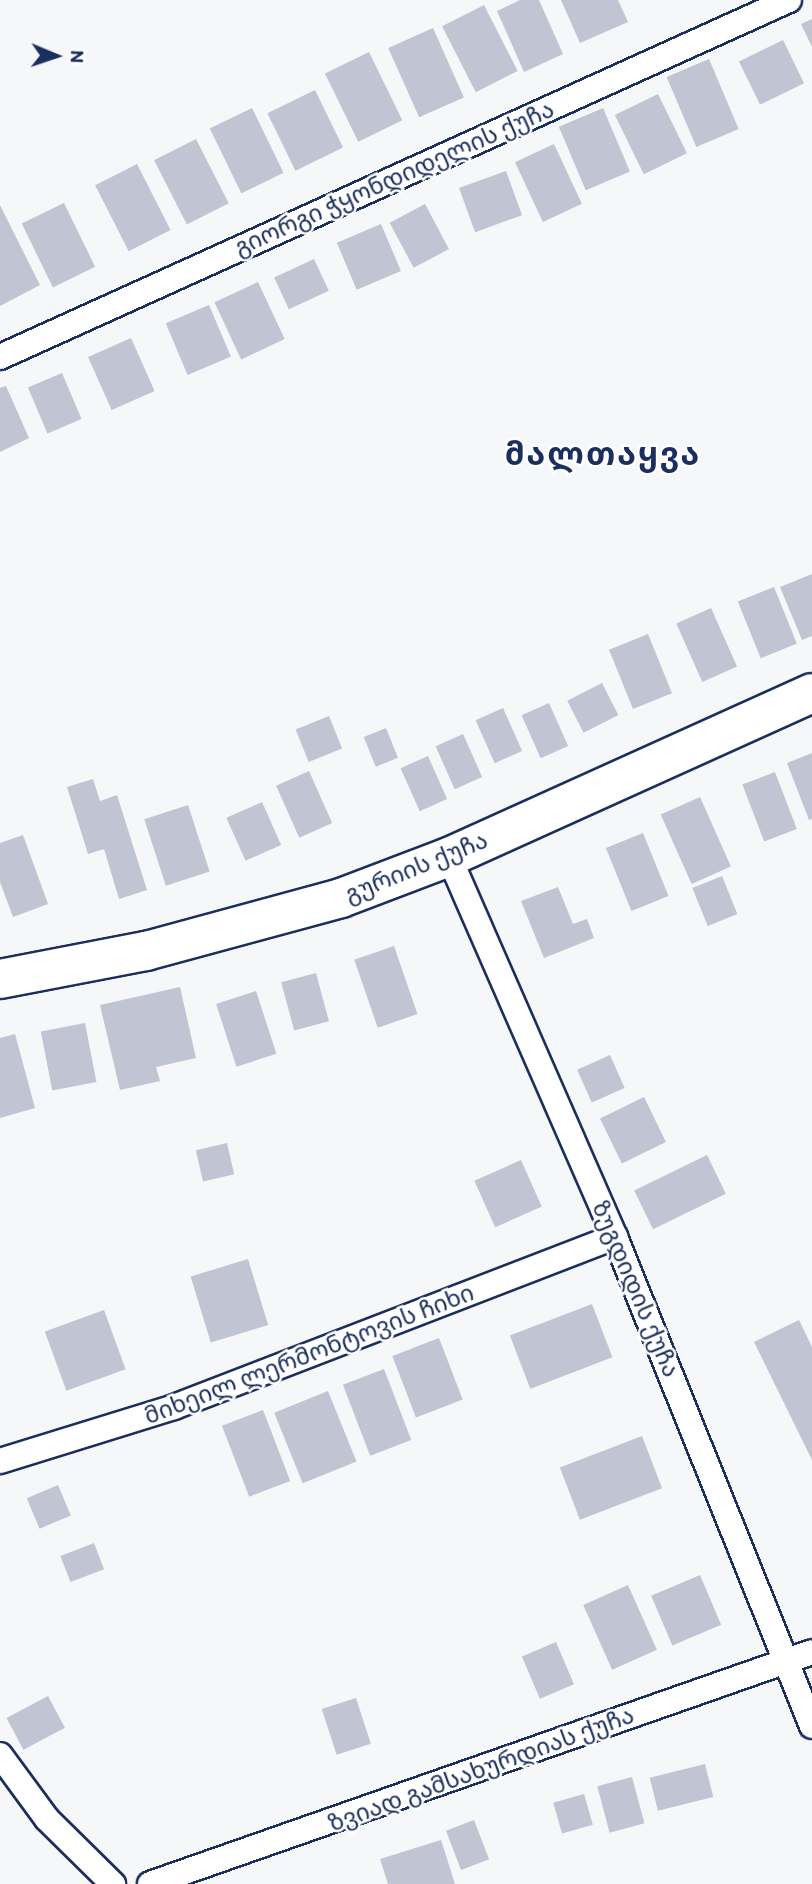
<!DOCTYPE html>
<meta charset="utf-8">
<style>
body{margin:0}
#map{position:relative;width:812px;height:1884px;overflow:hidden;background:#f6f7f9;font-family:Itim,"Noto Sans Georgian",sans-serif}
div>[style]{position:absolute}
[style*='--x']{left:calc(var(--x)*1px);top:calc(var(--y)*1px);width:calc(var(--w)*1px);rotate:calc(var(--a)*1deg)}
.building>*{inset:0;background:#c0c4d3;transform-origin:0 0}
.roads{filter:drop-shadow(2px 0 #1b2f5e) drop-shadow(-2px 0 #1b2f5e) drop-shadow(0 2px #1b2f5e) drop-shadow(0 -2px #1b2f5e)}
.minor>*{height:24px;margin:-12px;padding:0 12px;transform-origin:12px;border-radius:12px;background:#fff}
.trunk>*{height:38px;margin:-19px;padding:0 19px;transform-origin:19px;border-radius:19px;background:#fff}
span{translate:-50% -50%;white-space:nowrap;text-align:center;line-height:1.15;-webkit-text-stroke:5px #fff;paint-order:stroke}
.street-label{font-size:24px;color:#1b2f5e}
.district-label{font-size:32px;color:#1b2f5e;font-weight:700;letter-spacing:2px}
.north{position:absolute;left:21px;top:21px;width:70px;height:70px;-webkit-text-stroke:5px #fff;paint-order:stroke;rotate:92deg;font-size:19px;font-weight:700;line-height:28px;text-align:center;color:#1b2f5e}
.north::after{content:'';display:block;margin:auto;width:24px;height:32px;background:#1b2f5e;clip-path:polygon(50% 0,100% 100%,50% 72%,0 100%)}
</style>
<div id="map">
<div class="building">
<div style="clip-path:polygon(520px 0,539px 0,563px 54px,524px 72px,497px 11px)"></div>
<div style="clip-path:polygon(561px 0,618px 0,628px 22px,580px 43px)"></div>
<div style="left:484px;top:5px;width:74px;height:47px;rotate:63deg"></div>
<div style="clip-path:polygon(812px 19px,812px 47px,801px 24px)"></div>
<div style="left:433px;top:28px;width:76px;height:49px;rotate:66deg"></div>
<div style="left:783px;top:40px;width:48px;height:49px;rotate:64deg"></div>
<div style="left:369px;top:52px;width:76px;height:49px;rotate:64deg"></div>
<div style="left:709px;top:59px;width:76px;height:46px;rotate:67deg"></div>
<div style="left:315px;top:90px;width:64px;height:53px;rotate:64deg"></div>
<div style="left:658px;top:94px;width:66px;height:48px;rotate:64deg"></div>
<div style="left:252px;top:108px;width:72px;height:47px;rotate:64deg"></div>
<div style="left:603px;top:108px;width:69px;height:48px;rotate:67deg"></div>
<div style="left:196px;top:139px;width:72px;height:47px;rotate:63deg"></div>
<div style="left:554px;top:144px;width:66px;height:43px;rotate:65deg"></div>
<div style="left:137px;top:164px;width:74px;height:47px;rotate:63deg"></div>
<div style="left:506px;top:171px;width:47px;height:50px;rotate:70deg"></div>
<div style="left:64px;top:203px;width:71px;height:47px;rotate:64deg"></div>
<div style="left:425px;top:204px;width:51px;height:40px;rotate:62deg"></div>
<div style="clip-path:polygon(0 205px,40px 285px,0 306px)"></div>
<div style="left:381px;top:224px;width:51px;height:48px;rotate:67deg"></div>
<div style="left:314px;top:259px;width:35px;height:44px;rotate:65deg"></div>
<div style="left:258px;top:282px;width:63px;height:48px;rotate:65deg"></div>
<div style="left:209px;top:305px;width:56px;height:47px;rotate:67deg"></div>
<div style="left:131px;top:338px;width:58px;height:47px;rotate:66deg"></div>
<div style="left:62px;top:373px;width:50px;height:37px;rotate:67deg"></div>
<div style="clip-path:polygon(6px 386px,29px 438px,0 452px,0 388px)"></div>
<div style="clip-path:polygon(812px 574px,812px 636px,802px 640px,780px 587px)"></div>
<div style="left:774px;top:587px;width:61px;height:39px;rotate:68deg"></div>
<div style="left:711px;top:608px;width:64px;height:38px;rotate:66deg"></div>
<div style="left:648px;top:634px;width:64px;height:42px;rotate:68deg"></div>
<div style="left:602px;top:683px;width:36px;height:39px;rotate:63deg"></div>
<div style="left:549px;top:703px;width:47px;height:30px;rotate:66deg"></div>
<div style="left:503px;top:708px;width:47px;height:30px;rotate:66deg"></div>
<div style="left:329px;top:716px;width:35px;height:36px;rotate:68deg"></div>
<div style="left:386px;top:728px;width:32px;height:24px;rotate:68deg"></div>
<div style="left:463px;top:734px;width:47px;height:30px;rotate:66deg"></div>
<div style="clip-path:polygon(812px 753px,812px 819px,809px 820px,787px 763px)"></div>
<div style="left:428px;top:756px;width:47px;height:30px;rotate:66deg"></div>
<div style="left:309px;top:771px;width:57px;height:36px;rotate:66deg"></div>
<div style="left:775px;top:772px;width:61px;height:35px;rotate:69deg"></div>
<div style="clip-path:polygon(93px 779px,100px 801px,117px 795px,147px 890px,119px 899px,104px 849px,88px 854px,67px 787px)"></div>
<div style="left:700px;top:797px;width:76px;height:43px;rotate:66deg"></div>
<div style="left:262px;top:802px;width:47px;height:39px;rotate:66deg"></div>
<div style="left:188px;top:805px;width:70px;height:46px;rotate:72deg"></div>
<div style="left:643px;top:833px;width:68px;height:40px;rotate:68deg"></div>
<div style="clip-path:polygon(23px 835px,48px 904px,13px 917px,0 882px,0 843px)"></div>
<div style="left:722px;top:876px;width:41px;height:32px;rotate:68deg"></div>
<div style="clip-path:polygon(558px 887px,573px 924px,587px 919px,594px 938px,544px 958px,521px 901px)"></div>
<div style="left:394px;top:946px;width:72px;height:42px;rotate:71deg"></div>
<div style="left:316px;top:973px;width:50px;height:36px;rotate:75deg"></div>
<div style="clip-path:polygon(180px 987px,196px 1058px,156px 1067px,160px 1081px,120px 1090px,100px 1005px)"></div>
<div style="left:256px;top:991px;width:66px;height:42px;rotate:72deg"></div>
<div style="left:85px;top:1023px;width:60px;height:45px;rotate:79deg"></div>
<div style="clip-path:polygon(15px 1034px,35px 1108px,0 1118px,0 1038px)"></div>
<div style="left:610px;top:1055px;width:36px;height:36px;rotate:66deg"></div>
<div style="left:644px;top:1097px;width:50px;height:49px;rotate:64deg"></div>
<div style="left:227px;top:1143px;width:32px;height:32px;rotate:77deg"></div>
<div style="left:707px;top:1155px;width:43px;height:81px;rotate:64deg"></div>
<div style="left:521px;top:1160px;width:51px;height:51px;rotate:66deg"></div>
<div style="left:248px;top:1259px;width:69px;height:60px;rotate:73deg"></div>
<div style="left:592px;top:1304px;width:57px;height:88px;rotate:69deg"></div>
<div style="left:104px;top:1310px;width:63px;height:63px;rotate:70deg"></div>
<div style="clip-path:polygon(799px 1320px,812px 1347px,812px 1460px,754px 1342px)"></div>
<div style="left:439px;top:1338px;width:66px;height:50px;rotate:69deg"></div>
<div style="left:384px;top:1369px;width:76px;height:44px;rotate:69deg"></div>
<div style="left:328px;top:1391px;width:76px;height:58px;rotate:68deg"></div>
<div style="left:263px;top:1410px;width:76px;height:44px;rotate:69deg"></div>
<div style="left:642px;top:1436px;width:56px;height:88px;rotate:69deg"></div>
<div style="left:58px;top:1485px;width:33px;height:34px;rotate:67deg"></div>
<div style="left:94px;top:1543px;width:28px;height:36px;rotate:69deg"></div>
<div style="left:700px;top:1575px;width:54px;height:53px;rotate:67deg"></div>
<div style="left:628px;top:1585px;width:71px;height:49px;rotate:66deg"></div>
<div style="left:556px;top:1642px;width:46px;height:37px;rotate:67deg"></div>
<div style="left:48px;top:1696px;width:36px;height:47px;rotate:62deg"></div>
<div style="left:356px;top:1698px;width:48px;height:36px;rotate:72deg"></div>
<div style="left:705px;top:1764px;width:34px;height:57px;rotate:76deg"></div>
<div style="left:632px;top:1777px;width:48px;height:36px;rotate:75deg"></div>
<div style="left:584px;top:1794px;width:32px;height:32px;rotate:74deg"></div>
<div style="left:474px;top:1820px;width:42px;height:30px;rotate:69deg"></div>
<div style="clip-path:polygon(441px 1840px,455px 1884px,388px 1884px,380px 1859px)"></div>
</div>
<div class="roads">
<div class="minor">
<div style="--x:0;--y:357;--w:866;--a:-24.35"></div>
<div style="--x:449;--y:857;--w:415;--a:66.4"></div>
<div style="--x:615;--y:1237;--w:527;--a:68.06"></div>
<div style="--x:0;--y:1461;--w:182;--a:-17.2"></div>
<div style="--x:174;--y:1407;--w:473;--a:-21.1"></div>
<div style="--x:0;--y:1755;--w:79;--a:53.7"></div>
<div style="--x:47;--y:1819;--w:93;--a:44.6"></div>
<div style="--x:150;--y:1884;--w:701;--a:-19.31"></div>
</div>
<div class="trunk">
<div style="--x:0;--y:979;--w:149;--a:-10.9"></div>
<div style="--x:146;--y:951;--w:202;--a:-15.2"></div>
<div style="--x:341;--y:898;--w:116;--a:-20.8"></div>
<div style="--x:449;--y:857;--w:398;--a:-24.3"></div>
</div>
</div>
<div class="street-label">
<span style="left:394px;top:178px;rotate:-24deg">გიორგი ჭყონდიდელის ქუჩა</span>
<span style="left:416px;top:867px;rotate:-22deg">გურიის ქუჩა</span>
<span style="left:636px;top:1289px;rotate:67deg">ზუგდიდის ქუჩა</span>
<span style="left:309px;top:1354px;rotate:-21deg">მიხეილ ლერმონტოვის ჩიხი</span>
<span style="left:481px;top:1769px;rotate:-20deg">ზვიად გამსახურდიას ქუჩა</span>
</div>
<div class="district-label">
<span style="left:603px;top:454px">მალთაყვა</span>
</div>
<div class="north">N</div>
</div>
